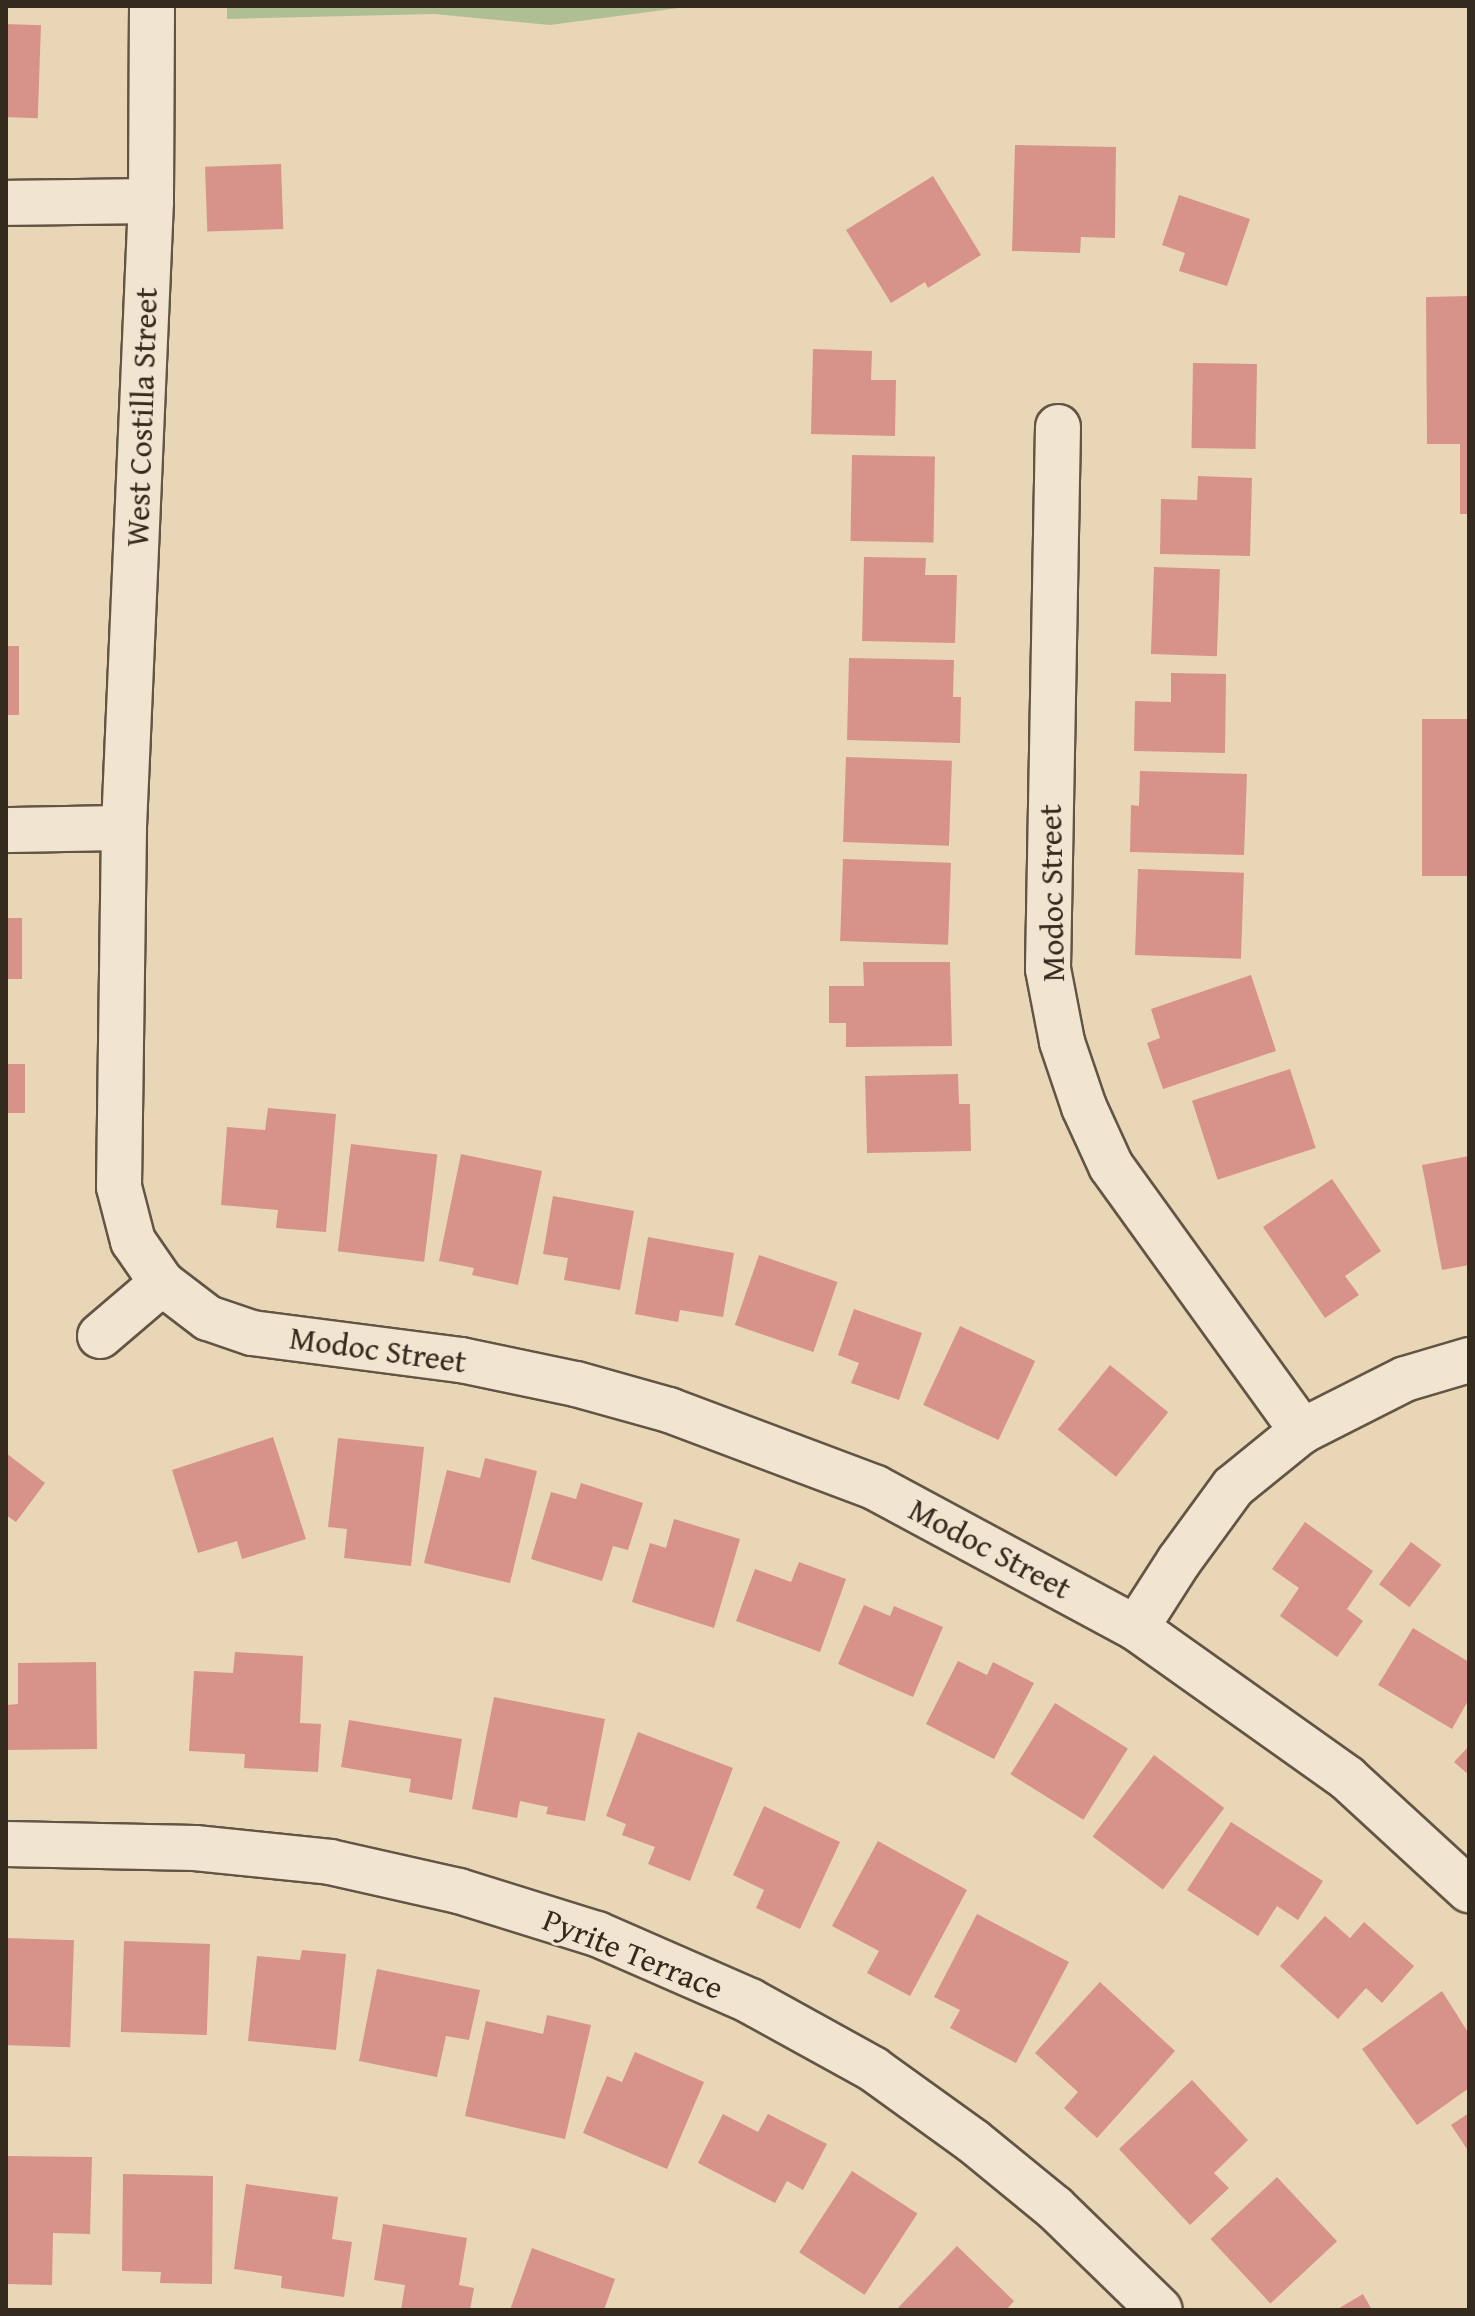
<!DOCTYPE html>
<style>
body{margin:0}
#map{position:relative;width:1475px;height:2316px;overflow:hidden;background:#e9d6b7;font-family:"Gentium Book Plus",serif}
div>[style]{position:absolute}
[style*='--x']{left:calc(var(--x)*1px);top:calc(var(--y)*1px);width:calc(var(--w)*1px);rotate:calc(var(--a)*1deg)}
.green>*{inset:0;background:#b0bf93}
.building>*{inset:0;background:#d79389;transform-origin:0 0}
.roads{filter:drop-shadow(2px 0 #625544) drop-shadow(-2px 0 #625544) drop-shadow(0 2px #625544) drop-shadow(0 -2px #625544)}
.minor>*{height:44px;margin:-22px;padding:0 22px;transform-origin:22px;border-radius:22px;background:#f1e4d0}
span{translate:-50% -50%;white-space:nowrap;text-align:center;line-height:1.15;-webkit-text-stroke:6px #f1e4d0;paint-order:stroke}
.street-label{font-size:32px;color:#352a1e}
.frame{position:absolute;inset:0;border:8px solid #352a1e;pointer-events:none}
</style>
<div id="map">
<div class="green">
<div style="clip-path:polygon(227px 6px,694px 6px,550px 25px,434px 14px,227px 19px)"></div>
</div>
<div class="building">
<div style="left:6px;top:24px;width:35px;height:93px;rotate:2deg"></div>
<div style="clip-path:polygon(1015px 145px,1116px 147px,1115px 238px,1081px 237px,1080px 253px,1012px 251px)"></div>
<div style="left:281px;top:164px;width:65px;height:76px;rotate:88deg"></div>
<div style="clip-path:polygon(933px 176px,981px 255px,928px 288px,925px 282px,891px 303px,846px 230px)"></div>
<div style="clip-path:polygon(1179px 195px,1250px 219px,1227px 286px,1179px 271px,1185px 253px,1162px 245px)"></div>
<div style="clip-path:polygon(1469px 296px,1469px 514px,1460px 514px,1460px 444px,1427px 444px,1426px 297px)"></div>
<div style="clip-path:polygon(813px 349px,872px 351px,871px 380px,896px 380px,895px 436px,811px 434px)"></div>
<div style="left:1193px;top:363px;width:64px;height:85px;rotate:1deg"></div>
<div style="left:852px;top:455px;width:83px;height:86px;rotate:1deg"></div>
<div style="clip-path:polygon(1198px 476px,1252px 478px,1250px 556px,1160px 554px,1161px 499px,1197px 500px)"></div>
<div style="clip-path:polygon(864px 557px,926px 558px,925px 575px,957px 575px,955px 643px,862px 641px)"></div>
<div style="left:1154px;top:567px;width:66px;height:87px;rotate:2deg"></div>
<div style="left:6px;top:646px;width:13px;height:69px"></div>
<div style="clip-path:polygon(849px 658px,954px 660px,953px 697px,961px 697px,960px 743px,847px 740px)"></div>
<div style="clip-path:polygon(1171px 673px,1226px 674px,1225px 753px,1134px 751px,1135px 701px,1171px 702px)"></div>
<div style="left:1422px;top:719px;width:47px;height:157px"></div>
<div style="left:846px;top:757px;width:106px;height:85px;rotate:2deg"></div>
<div style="clip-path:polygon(1140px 771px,1247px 774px,1244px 855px,1130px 852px,1131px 805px,1139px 806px)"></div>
<div style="left:843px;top:859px;width:108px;height:82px;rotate:2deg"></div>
<div style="left:1138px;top:869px;width:106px;height:86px;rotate:2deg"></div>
<div style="left:6px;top:918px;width:16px;height:61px"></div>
<div style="clip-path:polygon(863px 962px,950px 962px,952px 1046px,846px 1047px,846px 1023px,829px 1023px,829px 986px,864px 986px)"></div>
<div style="clip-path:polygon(1251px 975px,1276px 1051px,1163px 1089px,1147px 1043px,1160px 1038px,1151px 1009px)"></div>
<div style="left:6px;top:1064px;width:19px;height:49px"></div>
<div style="left:1290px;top:1069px;width:83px;height:103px;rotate:72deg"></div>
<div style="clip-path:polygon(958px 1074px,959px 1104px,970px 1104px,971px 1151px,867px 1153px,865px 1076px)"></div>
<div style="clip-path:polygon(268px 1108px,336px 1114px,326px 1232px,276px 1228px,278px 1210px,221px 1205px,227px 1127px,265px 1130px)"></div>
<div style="left:351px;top:1144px;width:87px;height:108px;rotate:7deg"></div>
<div style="clip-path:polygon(461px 1154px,542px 1171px,518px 1285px,472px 1275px,474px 1268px,439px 1261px)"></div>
<div style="clip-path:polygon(1469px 1156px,1469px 1265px,1442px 1270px,1422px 1165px)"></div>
<div style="clip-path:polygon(1332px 1179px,1381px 1251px,1345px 1276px,1359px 1295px,1325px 1318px,1263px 1227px)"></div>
<div style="clip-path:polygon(553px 1196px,634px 1211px,620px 1290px,564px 1280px,568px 1258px,543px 1254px)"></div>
<div style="clip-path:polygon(648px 1237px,734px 1253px,723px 1317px,680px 1310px,678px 1322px,635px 1314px)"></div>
<div style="left:759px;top:1255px;width:83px;height:74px;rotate:19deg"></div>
<div style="clip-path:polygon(854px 1309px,922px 1333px,899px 1400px,851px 1383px,859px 1363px,838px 1355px)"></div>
<div style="left:960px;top:1326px;width:83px;height:87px;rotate:25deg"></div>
<div style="left:1110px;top:1365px;width:75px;height:83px;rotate:39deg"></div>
<div style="clip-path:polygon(273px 1437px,306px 1539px,242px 1559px,237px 1541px,198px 1553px,172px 1470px)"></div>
<div style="clip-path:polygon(338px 1438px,424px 1447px,411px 1566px,344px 1558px,347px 1529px,328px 1527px)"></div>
<div style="clip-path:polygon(6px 1453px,45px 1483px,16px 1522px,6px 1515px)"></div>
<div style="clip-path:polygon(485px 1458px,537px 1471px,510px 1583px,424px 1563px,447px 1470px,480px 1478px)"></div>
<div style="clip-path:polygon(581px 1483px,643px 1503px,628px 1550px,613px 1546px,602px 1581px,531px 1559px,551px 1492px,576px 1499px)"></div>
<div style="clip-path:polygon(674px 1519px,740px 1539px,714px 1628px,632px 1602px,650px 1543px,666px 1548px)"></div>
<div style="clip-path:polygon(1305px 1522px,1373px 1571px,1347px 1609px,1363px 1621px,1337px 1657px,1280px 1616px,1299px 1588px,1272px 1569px)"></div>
<div style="left:1411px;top:1542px;width:38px;height:53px;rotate:37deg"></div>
<div style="clip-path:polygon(799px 1562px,846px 1579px,820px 1652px,736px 1621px,755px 1569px,791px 1582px)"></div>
<div style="clip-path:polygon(864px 1605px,890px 1616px,894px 1606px,943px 1627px,913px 1697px,838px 1664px)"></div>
<div style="clip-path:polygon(1413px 1628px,1469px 1662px,1469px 1699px,1452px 1729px,1378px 1685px)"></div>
<div style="clip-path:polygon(235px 1652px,303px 1656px,300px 1723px,321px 1724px,318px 1772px,244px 1768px,245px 1754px,189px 1751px,194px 1671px,233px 1673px)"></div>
<div style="clip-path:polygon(958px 1661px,987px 1675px,993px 1662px,1034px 1683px,994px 1759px,926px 1724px)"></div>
<div style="clip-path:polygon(96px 1662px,97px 1749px,6px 1750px,6px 1705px,18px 1704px,18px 1663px)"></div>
<div style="clip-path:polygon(494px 1697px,605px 1719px,585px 1821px,546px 1814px,548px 1807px,520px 1801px,517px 1818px,472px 1809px)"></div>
<div style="left:1055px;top:1703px;width:86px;height:84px;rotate:32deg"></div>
<div style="clip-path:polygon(349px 1720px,462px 1739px,452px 1800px,409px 1792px,411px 1779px,341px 1767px)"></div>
<div style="clip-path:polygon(638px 1732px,733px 1768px,690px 1881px,648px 1864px,655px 1847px,622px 1835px,626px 1824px,606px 1816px)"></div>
<div style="clip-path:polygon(1469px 1746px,1469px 1775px,1454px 1762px)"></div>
<div style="left:1154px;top:1755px;width:88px;height:102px;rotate:37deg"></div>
<div style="clip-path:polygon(764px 1806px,840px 1842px,800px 1929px,756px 1908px,764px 1890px,733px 1875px)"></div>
<div style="clip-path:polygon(1231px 1822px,1323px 1881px,1298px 1920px,1277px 1906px,1258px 1936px,1187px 1890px)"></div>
<div style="clip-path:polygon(878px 1841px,967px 1890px,910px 1996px,867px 1973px,879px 1951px,832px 1926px)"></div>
<div style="clip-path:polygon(977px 1914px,1069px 1962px,1016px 2063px,950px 2028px,960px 2010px,934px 1997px)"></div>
<div style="clip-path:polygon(1325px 1916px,1350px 1938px,1364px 1922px,1414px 1966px,1382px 2003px,1366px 1988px,1338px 2019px,1280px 1966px)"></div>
<div style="left:6px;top:1938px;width:68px;height:107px;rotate:2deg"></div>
<div style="left:124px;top:1941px;width:86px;height:91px;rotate:2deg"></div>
<div style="clip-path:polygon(302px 1950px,346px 1954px,336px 2050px,248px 2041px,257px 1956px,300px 1960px)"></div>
<div style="clip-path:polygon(377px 1969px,480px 1990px,469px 2040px,446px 2036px,437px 2077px,359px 2061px)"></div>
<div style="clip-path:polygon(1100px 1982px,1175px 2051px,1097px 2138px,1064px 2108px,1078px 2092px,1035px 2053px)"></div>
<div style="clip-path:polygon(1442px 1991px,1469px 2034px,1469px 2088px,1417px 2125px,1362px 2049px)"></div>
<div style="clip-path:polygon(547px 2015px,591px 2025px,565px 2139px,465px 2116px,486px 2021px,543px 2034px)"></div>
<div style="clip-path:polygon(635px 2052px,704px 2082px,667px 2169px,583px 2133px,607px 2076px,622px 2082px)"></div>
<div style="clip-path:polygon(1192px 2080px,1248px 2140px,1214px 2173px,1229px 2188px,1190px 2225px,1119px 2149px)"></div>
<div style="clip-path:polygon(1469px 2113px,1469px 2152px,1451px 2125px)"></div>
<div style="clip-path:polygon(723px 2114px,758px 2132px,768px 2114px,827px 2144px,803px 2190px,787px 2181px,775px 2203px,698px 2163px)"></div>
<div style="clip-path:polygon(6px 2156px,92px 2157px,90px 2234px,53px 2233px,52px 2285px,6px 2284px)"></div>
<div style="left:852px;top:2171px;width:78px;height:97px;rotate:33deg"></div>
<div style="clip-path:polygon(123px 2174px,213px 2176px,212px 2284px,160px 2283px,161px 2272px,122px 2271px)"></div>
<div style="left:1277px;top:2177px;width:88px;height:91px;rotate:47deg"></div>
<div style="clip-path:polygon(246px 2184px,338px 2197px,332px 2239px,352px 2242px,344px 2297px,281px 2288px,282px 2276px,234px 2269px)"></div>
<div style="clip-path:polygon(383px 2224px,467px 2238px,459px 2285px,474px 2288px,470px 2310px,401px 2310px,405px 2285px,374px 2280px)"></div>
<div style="clip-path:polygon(957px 2246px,1014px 2301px,1006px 2310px,896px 2310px)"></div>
<div style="clip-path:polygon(532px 2248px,615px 2279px,604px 2310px,510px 2310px)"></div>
<div style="clip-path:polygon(1363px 2294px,1372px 2310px,1336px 2310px)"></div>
</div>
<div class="roads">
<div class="minor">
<div style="--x:152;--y:6;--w:195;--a:90.3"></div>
<div style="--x:151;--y:201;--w:628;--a:92.47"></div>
<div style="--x:124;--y:828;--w:359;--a:90.8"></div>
<div style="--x:119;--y:1187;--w:56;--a:75.5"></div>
<div style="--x:133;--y:1241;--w:51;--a:55.4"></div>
<div style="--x:162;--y:1283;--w:58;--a:37.3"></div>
<div style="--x:208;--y:1318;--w:46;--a:18.8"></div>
<div style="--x:252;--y:1333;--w:211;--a:7.4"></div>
<div style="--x:461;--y:1360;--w:117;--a:11.8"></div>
<div style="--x:576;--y:1384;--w:97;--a:15.6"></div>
<div style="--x:669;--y:1410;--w:221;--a:20.6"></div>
<div style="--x:876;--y:1488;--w:295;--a:28.3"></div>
<div style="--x:1136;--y:1628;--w:259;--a:35.4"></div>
<div style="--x:1347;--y:1778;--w:166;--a:42.6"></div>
<div style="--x:6;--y:203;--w:145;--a:-0.8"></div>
<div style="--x:1058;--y:427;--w:542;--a:91.06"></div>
<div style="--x:1048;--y:969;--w:74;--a:79.1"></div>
<div style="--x:1062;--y:1042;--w:69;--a:71.3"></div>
<div style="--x:1084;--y:1107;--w:65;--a:65.4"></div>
<div style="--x:1111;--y:1166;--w:327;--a:54.2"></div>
<div style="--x:6;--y:830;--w:118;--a:-1"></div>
<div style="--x:100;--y:1336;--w:82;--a:-40.5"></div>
<div style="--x:1136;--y:1628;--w:80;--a:-57.3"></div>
<div style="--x:1179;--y:1561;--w:92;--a:-53.9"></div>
<div style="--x:1233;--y:1487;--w:89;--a:-39.1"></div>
<div style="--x:1302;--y:1431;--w:115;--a:-26.8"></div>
<div style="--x:1405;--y:1379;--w:67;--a:-16.5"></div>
<div style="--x:6;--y:1844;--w:189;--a:1.2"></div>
<div style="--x:195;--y:1848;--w:136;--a:5.9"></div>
<div style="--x:330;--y:1862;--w:132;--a:12.7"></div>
<div style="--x:459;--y:1891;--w:145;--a:17.3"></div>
<div style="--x:597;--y:1934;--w:167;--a:23.6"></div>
<div style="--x:750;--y:2001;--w:141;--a:28.9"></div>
<div style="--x:873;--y:2069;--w:123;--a:35.8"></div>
<div style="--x:973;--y:2141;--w:106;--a:39.3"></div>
<div style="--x:1055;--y:2208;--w:146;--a:44.2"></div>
</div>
</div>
<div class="street-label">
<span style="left:142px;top:417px;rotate:-88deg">West Costilla Street</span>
<span style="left:1052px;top:893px;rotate:-91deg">Modoc Street</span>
<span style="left:378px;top:1350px;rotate:8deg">Modoc Street</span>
<span style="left:990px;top:1549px;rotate:28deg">Modoc Street</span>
<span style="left:633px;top:1954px;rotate:22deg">Pyrite Terrace</span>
</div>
<div class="frame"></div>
</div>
